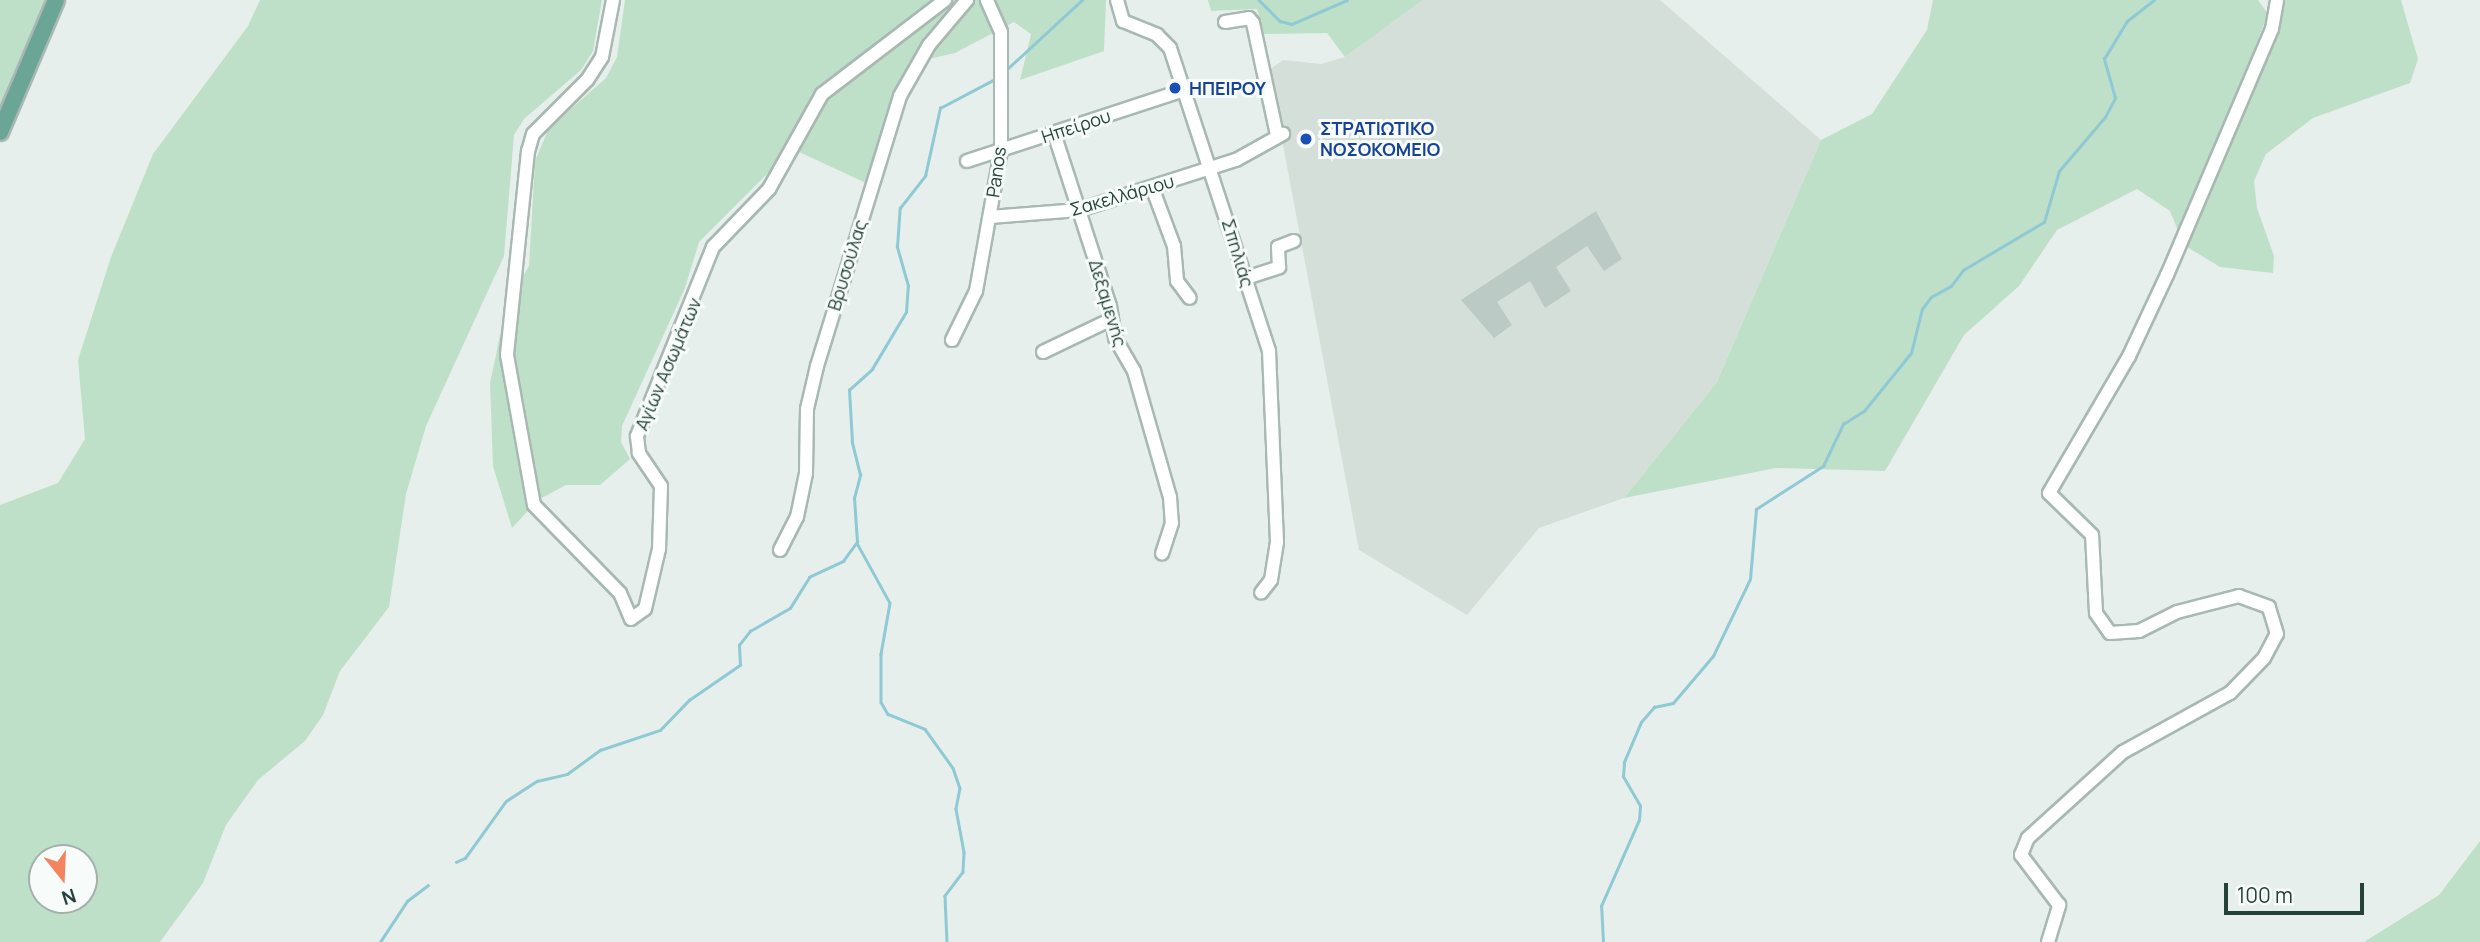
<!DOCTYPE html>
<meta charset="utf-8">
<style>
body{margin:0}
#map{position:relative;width:2480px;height:942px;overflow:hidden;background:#e6efeb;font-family:Manrope,sans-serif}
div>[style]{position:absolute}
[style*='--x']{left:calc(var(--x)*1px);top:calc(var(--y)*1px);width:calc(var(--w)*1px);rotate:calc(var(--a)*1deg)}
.built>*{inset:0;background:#d4dfda}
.green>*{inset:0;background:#bfe0c8}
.stream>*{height:2.5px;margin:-1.25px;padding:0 1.25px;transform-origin:1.25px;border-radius:1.25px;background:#8ec9d4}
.building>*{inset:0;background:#bbcac4}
.roads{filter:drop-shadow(2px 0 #a8b8b2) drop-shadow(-2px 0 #a8b8b2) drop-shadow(0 2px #a8b8b2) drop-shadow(0 -2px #a8b8b2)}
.minor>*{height:12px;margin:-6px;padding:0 6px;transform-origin:6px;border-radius:6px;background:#fff}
.major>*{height:16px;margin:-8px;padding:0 8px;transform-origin:8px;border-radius:8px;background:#6aa596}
.dots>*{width:19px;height:19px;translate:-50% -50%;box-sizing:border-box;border:4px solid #f7fbf9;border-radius:50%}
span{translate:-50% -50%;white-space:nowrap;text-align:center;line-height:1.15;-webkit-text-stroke:6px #f7fbf9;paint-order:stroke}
.transit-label{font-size:18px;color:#164399;font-weight:700}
.left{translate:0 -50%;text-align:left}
.street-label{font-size:18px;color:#24423a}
.north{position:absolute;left:28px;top:844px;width:70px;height:70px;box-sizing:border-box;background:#f7fbf9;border:2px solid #a3b1ad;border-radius:50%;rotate:162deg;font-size:19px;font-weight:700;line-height:28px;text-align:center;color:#24423a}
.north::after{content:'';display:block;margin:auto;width:24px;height:32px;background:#f4845f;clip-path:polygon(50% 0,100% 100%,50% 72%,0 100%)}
.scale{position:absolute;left:2224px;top:883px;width:140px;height:32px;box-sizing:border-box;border:4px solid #24423a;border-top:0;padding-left:9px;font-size:21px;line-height:24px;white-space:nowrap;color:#24423a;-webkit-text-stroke:5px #f7fbf9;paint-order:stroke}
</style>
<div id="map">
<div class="built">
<div style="clip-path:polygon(1423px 0,1660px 0,1821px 140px,1717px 382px,1624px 498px,1539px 528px,1467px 615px,1359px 550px,1269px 70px,1283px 60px,1321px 64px,1345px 57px)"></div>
</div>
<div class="green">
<div style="clip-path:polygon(0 0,46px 0,0 108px)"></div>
<div style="clip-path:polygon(evenodd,260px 0,602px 0,593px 51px,581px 70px,524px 119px,514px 135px,504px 256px,426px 426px,406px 494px,389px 607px,340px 671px,323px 715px,305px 741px,258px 780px,226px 825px,203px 883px,160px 942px,0 942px,0 505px,58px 483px,85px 439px,78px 360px,111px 257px,153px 154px,248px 26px,260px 0,42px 858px,84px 858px,84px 900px,42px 900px,42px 858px)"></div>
<div style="clip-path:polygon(625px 0,1106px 0,1104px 51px,1020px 80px,1031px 34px,1014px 22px,955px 53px,911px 63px,894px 97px,866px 183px,797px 151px,824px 101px,857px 75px,849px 64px,817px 93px,776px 165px,699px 242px,685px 288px,622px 426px,621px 442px,630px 459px,600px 485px,566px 485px,538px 500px,512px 528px,493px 466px,490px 383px,507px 303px,529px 266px,535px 161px,549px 128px,606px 78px,617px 57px)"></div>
<div style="clip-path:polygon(1208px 0,1423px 0,1345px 57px,1327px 33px,1264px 34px,1257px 9px,1211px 11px)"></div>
<div style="clip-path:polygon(1933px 0,2258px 0,2268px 14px,2255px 47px,2267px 54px,2284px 0,2401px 0,2418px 59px,2410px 83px,2313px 118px,2266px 154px,2254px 181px,2257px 208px,2274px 256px,2273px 273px,2220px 267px,2184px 245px,2170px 211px,2137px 189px,2057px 230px,2019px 286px,1964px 335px,1885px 471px,1776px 468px,1624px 498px,1717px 382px,1821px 140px,1872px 114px,1927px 30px)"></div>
<div style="clip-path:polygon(2480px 841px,2480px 942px,2364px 942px,2439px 895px)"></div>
</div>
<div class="stream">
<div style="--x:1259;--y:0;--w:30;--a:45"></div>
<div style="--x:1280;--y:21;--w:12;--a:14"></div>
<div style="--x:1292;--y:24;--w:60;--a:-23.6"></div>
<div style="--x:1005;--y:71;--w:105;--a:-42.7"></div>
<div style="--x:857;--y:543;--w:68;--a:61.2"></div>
<div style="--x:890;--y:603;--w:52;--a:100"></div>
<div style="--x:881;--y:654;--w:48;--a:90"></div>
<div style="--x:881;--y:702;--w:14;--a:60"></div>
<div style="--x:888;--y:714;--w:40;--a:22"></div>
<div style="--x:925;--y:729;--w:48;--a:54.3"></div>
<div style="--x:953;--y:768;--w:21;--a:71"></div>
<div style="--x:960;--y:788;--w:21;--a:101"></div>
<div style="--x:956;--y:809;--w:44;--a:79.5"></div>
<div style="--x:964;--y:852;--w:20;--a:93"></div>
<div style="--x:963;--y:872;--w:30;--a:127"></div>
<div style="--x:945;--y:896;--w:46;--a:87.5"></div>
<div style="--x:456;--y:862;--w:10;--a:-24"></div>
<div style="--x:465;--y:858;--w:70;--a:-54.3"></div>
<div style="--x:506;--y:801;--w:37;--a:-33"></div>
<div style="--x:537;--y:781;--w:31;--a:-13"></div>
<div style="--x:567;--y:774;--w:41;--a:-36"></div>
<div style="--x:600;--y:750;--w:63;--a:-18.4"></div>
<div style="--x:660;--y:730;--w:42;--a:-46"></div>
<div style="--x:689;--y:700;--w:62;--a:-34.5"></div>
<div style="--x:740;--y:665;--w:20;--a:-93"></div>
<div style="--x:739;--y:645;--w:18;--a:-52"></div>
<div style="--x:750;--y:631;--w:46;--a:-29.9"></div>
<div style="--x:790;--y:608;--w:36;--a:-58"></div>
<div style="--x:809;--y:577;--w:38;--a:-25"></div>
<div style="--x:843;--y:561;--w:24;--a:-54"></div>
<div style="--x:857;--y:542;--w:44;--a:-93.9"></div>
<div style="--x:854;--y:498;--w:24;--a:-75"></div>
<div style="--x:860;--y:475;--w:34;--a:-104"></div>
<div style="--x:852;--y:442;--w:52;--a:-93.3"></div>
<div style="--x:849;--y:390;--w:31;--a:-42"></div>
<div style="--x:872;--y:369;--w:66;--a:-59.2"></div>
<div style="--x:906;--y:312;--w:26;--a:-86"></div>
<div style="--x:908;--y:286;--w:41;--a:-105.8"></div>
<div style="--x:897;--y:247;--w:39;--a:-86"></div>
<div style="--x:900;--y:208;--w:41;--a:-52"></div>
<div style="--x:925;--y:176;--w:70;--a:-77.6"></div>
<div style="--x:940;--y:108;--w:64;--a:-27.8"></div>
<div style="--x:380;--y:942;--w:49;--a:-56.6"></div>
<div style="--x:407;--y:901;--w:26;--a:-37"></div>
<div style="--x:1603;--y:942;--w:36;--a:-93"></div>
<div style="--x:1601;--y:906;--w:94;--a:-66.2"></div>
<div style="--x:1639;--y:820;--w:14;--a:-86"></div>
<div style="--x:1640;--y:806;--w:34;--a:-120"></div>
<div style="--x:1623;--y:777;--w:15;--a:-86"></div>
<div style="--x:1624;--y:762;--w:43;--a:-67"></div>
<div style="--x:1641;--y:722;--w:20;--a:-49"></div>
<div style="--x:1654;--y:707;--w:19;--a:-12"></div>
<div style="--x:1673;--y:703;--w:62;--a:-49.6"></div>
<div style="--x:1713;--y:656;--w:85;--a:-64.3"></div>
<div style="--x:1750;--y:579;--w:70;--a:-85.1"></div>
<div style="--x:1756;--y:509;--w:80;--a:-32.7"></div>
<div style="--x:1823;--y:466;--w:47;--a:-64.5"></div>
<div style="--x:1843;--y:424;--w:25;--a:-32"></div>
<div style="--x:1864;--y:411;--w:75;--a:-51"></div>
<div style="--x:1911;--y:353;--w:45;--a:-76"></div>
<div style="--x:1922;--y:309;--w:15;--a:-53"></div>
<div style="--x:1931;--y:297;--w:23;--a:-29"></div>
<div style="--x:1951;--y:286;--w:20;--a:-53"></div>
<div style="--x:1963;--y:270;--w:94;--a:-30.7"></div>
<div style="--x:2044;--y:222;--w:53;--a:-73.6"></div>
<div style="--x:2059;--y:171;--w:71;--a:-49.6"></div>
<div style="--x:2105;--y:117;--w:21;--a:-62"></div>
<div style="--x:2115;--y:98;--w:41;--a:-105.8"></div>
<div style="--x:2104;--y:59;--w:44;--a:-58.8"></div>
<div style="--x:2127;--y:21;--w:34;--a:-38"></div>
</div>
<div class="building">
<div style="clip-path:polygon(1596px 211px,1622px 259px,1604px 271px,1587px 246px,1556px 267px,1571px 291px,1545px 308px,1530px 281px,1497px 302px,1512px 325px,1494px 338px,1461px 300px)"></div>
</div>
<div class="roads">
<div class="minor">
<div style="--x:613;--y:0;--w:58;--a:100.9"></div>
<div style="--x:602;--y:57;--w:27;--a:123"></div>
<div style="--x:587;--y:80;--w:76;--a:135"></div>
<div style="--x:533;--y:134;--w:18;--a:106"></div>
<div style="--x:528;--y:151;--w:205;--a:95.9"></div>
<div style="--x:507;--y:355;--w:152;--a:79.8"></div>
<div style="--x:534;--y:505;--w:123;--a:45.7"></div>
<div style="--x:620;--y:593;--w:28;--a:67"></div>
<div style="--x:631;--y:619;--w:17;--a:-36"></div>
<div style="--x:645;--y:609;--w:62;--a:-76.9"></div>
<div style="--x:659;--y:549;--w:63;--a:-88.2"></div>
<div style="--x:661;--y:486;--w:40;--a:-124"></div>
<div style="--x:639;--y:453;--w:17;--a:-97"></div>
<div style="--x:637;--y:436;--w:204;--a:-68.1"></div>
<div style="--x:713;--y:247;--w:81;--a:-46"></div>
<div style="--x:769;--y:189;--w:109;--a:-60.8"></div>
<div style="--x:822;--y:94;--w:155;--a:-37.4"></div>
<div style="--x:1117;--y:0;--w:22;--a:74"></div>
<div style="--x:1123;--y:21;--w:37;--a:22"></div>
<div style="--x:1157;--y:35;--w:18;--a:45"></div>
<div style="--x:1170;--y:48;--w:319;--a:71.9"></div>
<div style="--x:1269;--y:351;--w:191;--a:87.6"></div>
<div style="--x:1277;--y:542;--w:38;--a:99"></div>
<div style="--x:1271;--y:580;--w:16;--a:128"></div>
<div style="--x:1225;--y:22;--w:24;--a:-9"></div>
<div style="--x:1249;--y:18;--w:6;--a:51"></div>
<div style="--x:1253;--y:23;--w:115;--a:77.9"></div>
<div style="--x:1054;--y:133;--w:182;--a:72.1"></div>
<div style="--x:1110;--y:306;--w:32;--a:81"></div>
<div style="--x:1115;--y:338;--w:38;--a:60"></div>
<div style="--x:1134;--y:371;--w:131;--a:74.1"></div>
<div style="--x:1170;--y:497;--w:26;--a:86"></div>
<div style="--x:1172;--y:523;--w:32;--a:108"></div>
<div style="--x:967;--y:161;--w:228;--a:-18.1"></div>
<div style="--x:1152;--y:187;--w:63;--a:69.6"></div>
<div style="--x:1174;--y:246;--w:35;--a:85"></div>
<div style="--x:1177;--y:281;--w:21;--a:53"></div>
<div style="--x:990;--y:217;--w:89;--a:-4.5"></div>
<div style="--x:1079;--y:210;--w:165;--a:-17.7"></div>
<div style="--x:1236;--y:160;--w:54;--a:-29"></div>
<div style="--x:1246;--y:278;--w:35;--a:-18"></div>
<div style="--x:1279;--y:267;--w:20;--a:-93"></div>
<div style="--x:1278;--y:247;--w:17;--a:-21"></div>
<div style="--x:952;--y:340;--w:55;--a:-63.9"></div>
<div style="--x:976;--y:291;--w:143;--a:-79.9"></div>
<div style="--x:1001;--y:150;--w:118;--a:-90"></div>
<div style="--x:1001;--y:32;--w:35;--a:-114"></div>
<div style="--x:1043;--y:352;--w:76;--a:-25.6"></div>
<div style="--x:780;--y:550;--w:37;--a:-63"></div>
<div style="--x:797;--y:517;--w:45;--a:-78.4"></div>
<div style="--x:806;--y:473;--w:64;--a:-89.1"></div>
<div style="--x:807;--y:409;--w:44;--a:-76.9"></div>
<div style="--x:817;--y:366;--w:282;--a:-72.9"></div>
<div style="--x:900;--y:96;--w:59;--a:-60.4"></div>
<div style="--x:929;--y:45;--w:59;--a:-49.8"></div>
<div style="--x:2048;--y:942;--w:39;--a:-73"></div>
<div style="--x:2059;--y:905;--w:63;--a:-127.2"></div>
<div style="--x:2021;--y:855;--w:18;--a:-68"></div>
<div style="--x:2028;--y:838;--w:128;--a:-42.2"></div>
<div style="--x:2123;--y:752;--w:122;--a:-28.9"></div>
<div style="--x:2230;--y:693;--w:49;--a:-45.8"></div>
<div style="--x:2264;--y:658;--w:27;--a:-62"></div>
<div style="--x:2277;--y:634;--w:28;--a:-107"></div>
<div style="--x:2269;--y:607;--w:32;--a:-160"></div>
<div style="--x:2239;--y:596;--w:64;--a:165.5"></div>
<div style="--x:2177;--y:612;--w:42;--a:153.4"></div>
<div style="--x:2139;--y:631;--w:29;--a:176"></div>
<div style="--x:2110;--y:633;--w:24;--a:-125"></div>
<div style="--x:2096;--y:613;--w:78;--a:-92.9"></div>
<div style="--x:2092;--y:535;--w:60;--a:-135.7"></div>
<div style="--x:2049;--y:493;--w:159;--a:-59.7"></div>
<div style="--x:2129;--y:356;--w:89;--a:-64.9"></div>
<div style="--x:2167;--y:275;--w:267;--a:-66.9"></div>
<div style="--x:2272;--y:29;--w:29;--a:-80"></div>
</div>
<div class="major">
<div style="--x:0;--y:132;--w:143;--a:-67"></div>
</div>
</div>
<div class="dots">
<div style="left:1175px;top:88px;background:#1a4fb4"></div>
<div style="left:1306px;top:139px;background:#1a4fb4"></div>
</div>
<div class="transit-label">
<span class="left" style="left:1189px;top:88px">ΗΠΕΙΡΟΥ</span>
<span class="left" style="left:1320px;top:139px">ΣΤΡΑΤΙΩΤΙΚΟ<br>ΝΟΣΟΚΟΜΕΙΟ</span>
</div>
<div class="street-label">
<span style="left:1076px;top:126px;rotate:-18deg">Ηπείρου</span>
<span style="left:996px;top:172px;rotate:-82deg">Panos</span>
<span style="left:1122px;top:195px;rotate:-16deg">Σακελλάριου</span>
<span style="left:1238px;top:253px;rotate:73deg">Σπηλιάς</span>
<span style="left:847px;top:265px;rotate:-73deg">Βρυσούλας</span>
<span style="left:1108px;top:303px;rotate:73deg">Δεξαμενής</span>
<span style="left:668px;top:364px;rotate:-67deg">Αγίων Ασωμάτων</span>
</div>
<div class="north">N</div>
<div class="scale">100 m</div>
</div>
